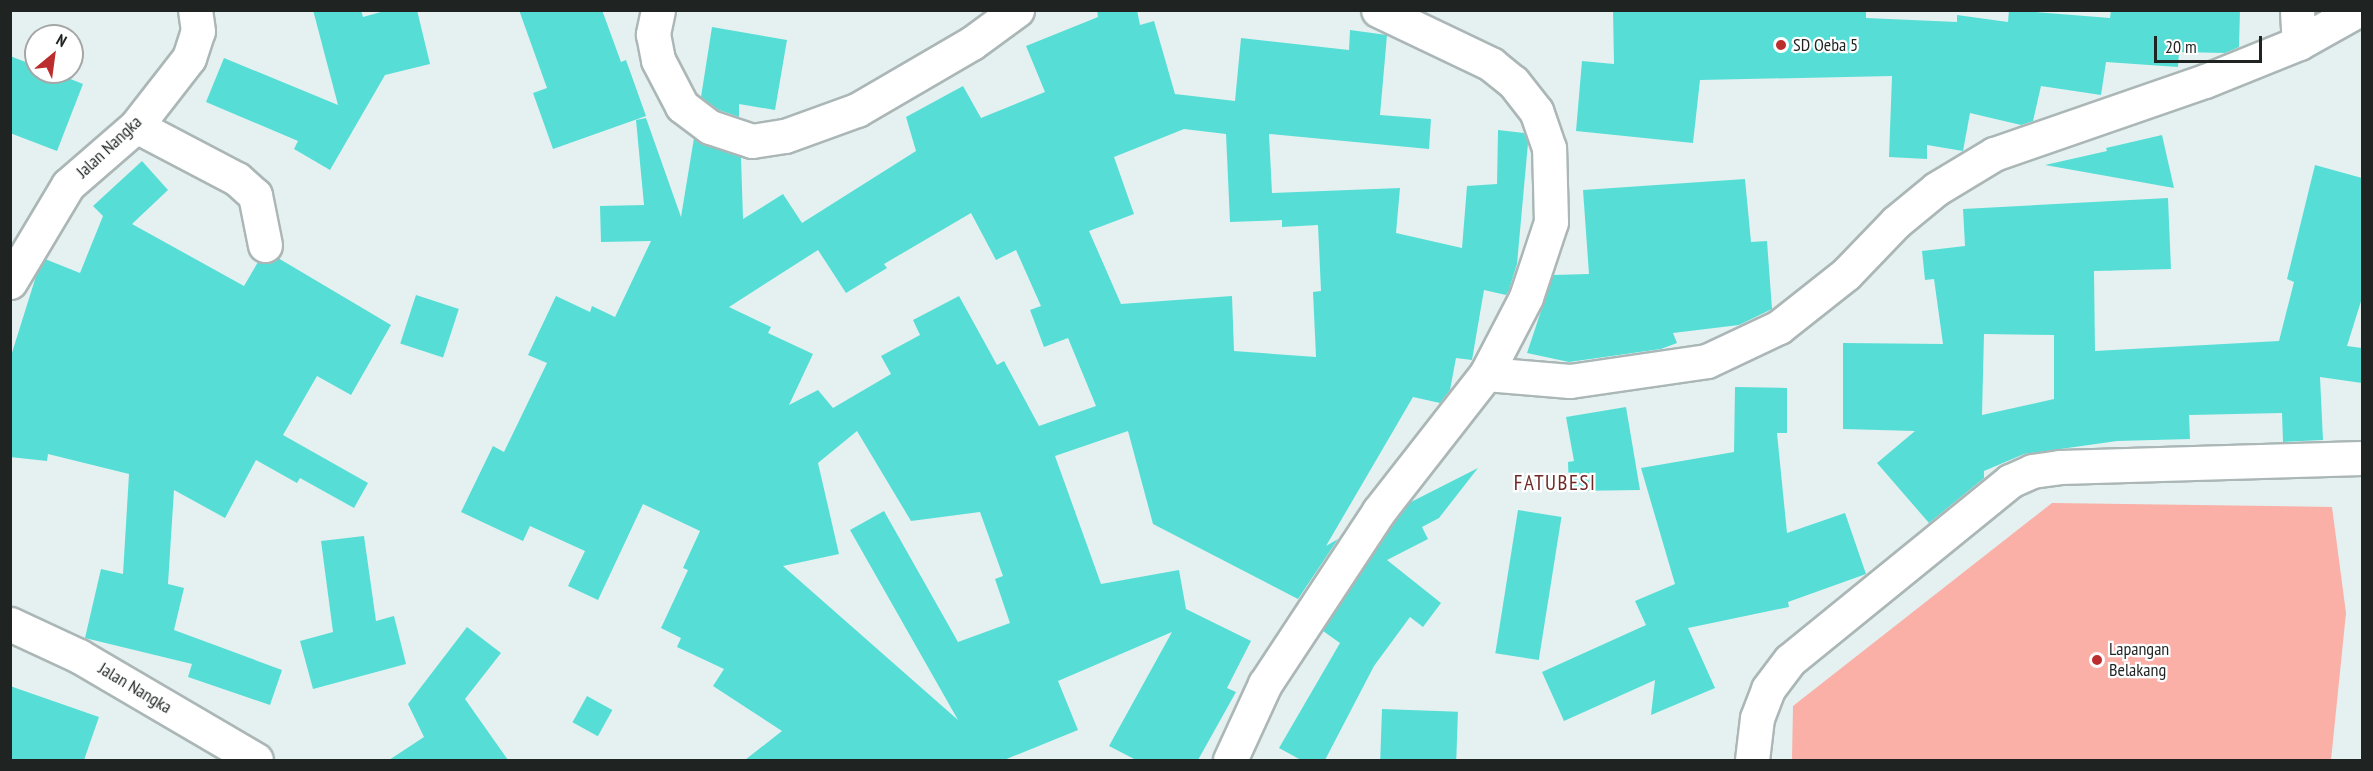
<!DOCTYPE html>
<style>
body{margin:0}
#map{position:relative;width:2373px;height:771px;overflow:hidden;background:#e4f1f0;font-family:"PT Sans Narrow",sans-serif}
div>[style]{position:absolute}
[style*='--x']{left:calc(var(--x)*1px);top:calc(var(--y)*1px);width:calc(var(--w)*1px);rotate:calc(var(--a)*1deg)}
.green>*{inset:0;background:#faafa7}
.building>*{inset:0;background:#56ded6;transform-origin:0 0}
.roads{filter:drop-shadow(2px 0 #abb7b6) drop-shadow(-2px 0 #abb7b6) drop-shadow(0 2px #abb7b6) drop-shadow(0 -2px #abb7b6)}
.minor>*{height:33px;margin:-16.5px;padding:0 16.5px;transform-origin:16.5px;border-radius:16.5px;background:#fff}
.dots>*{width:16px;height:16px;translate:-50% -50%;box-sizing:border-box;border:3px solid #fff;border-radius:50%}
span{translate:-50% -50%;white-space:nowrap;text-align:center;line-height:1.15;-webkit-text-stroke:4.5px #fff;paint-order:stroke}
.poi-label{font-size:18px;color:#1f2423}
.left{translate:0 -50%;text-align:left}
.street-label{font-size:18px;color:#1f2423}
.quarter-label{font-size:21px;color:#6e2925;letter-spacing:1.5px}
.frame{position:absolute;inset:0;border:12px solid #1f2423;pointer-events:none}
.north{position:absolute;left:24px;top:24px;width:60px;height:60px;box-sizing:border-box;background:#fff;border:2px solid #a5a7a7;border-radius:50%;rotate:29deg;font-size:16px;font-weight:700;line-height:24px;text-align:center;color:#1f2423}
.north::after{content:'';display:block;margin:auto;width:21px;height:27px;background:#bc2d2d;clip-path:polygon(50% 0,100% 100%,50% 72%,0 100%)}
.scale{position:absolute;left:2154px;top:36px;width:108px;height:27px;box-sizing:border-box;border:3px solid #1f2423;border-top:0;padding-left:8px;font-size:18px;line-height:21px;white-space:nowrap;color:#1f2423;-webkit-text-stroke:4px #fff;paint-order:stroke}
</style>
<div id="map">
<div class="green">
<div style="clip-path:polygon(2052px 503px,2332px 507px,2346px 613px,2331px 760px,1792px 760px,1793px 706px)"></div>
</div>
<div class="building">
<div style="clip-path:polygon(313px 10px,361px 10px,363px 17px,388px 10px,417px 10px,430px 64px,385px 75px,330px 170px,294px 149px,298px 141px,206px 102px,224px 58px,338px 105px)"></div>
<div style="clip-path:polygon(519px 10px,602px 10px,621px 62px,626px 60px,646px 116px,553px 149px,533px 93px,547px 88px)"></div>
<div style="clip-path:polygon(evenodd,1097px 10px,1137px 10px,1140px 25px,1154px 21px,1175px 94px,1235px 101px,1241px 38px,1349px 50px,1350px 30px,1387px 35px,1380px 115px,1431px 119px,1429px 149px,1269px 134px,1272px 193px,1400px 188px,1396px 233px,1462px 248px,1467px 186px,1497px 184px,1498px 130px,1524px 133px,1528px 143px,1517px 264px,1509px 290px,1506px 295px,1484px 290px,1472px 360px,1456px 358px,1450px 390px,1440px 403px,1413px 397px,1326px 546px,1338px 539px,1298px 599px,1153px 524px,1128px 431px,1055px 456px,1101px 584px,1179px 570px,1186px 609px,1251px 641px,1227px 688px,1236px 692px,1198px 760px,1136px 760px,1109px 746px,1172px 632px,1058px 681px,1078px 730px,1004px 760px,745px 760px,782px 731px,713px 686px,724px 669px,677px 647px,681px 638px,661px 628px,688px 570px,683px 568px,700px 531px,643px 504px,598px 600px,568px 586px,585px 551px,530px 526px,523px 541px,461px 512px,493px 446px,504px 452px,547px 363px,528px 355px,556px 296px,590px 312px,592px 306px,615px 317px,651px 241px,601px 242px,600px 206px,644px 205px,636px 120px,646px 118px,681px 217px,694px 138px,741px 157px,743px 219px,783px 194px,802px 223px,916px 151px,906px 117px,963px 86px,981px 118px,1045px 92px,1026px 46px,1098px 17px,1097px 10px,1184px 129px,1226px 134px,1230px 222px,1282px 220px,1282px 227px,1318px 225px,1321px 291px,1313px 292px,1316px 357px,1234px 351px,1232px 296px,1121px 304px,1089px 231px,1134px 214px,1114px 157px,1184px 129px,1097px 10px,971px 213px,996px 260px,1016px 250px,1041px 306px,1030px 310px,1044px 347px,1068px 338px,1096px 406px,1039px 426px,1004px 361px,997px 365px,959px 296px,913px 320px,920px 335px,881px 356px,891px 374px,833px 408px,818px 390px,789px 405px,813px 354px,768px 333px,771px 327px,729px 307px,818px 250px,846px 293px,887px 268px,884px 264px,971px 213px,1097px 10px,857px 431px,911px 521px,980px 512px,1003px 576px,995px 579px,1010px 623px,958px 642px,884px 511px,850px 530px,958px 720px,783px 566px,839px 554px,818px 463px,857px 431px)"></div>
<div style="clip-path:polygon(1613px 10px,1866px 10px,1866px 18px,1957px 22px,1957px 15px,2008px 22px,2009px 10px,2110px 18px,2111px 10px,2240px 10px,2239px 47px,2225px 53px,2179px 52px,2178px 67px,2106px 62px,2101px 95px,2041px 86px,2033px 121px,2021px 125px,1970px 113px,1963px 151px,1927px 145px,1927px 159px,1889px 157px,1892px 76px,1700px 80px,1693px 143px,1576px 131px,1582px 61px,1614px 64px)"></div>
<div style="clip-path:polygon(712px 27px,787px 40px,775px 110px,739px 104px,739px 117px,719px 110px,701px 97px)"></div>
<div style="clip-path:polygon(10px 56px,36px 66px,36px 72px,53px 72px,83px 84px,57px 151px,10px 133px)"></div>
<div style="clip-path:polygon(2162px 135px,2174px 188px,2045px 165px,2107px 151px,2106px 148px)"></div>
<div style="clip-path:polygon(142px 161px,168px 190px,132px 224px,244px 286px,258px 262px,268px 263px,278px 258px,391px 325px,351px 395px,317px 376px,283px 435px,368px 483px,354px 508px,300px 478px,297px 483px,256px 460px,225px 518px,174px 490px,168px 584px,184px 588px,174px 630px,282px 670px,270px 705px,188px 677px,192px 664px,85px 638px,101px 569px,123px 574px,129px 474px,48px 454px,47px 461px,10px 457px,10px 359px,37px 273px,45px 259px,80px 273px,103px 216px,93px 206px)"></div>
<div style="clip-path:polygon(evenodd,2315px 165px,2362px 178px,2362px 298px,2347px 346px,2362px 348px,2362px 383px,2320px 377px,2323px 440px,2283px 442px,2282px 413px,2189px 415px,2190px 439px,2117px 441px,2024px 454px,1984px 471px,1984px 478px,1929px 523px,1877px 463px,1915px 431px,1843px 429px,1843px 343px,1943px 344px,1934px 279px,1925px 280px,1922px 251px,1965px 246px,1963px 209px,2168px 198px,2171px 269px,2094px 271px,2095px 351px,2279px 341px,2294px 282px,2287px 279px,2315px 165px,1984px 334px,2054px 335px,2054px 399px,1982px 415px,1984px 334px)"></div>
<div style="clip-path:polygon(1745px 179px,1751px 242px,1767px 241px,1772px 309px,1739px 325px,1673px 333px,1677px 343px,1661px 349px,1569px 362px,1527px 353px,1553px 275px,1589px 274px,1583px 190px)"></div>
<div style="left:416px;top:295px;width:45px;height:51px;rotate:18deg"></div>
<div style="clip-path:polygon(1735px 387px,1787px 388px,1787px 433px,1777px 433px,1787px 533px,1845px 513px,1866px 574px,1788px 602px,1789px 607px,1688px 628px,1715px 688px,1651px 715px,1655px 680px,1564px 721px,1542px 672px,1646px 625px,1635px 601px,1675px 584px,1641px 468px,1734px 452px)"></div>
<div style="clip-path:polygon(1626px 407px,1640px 490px,1569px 491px,1568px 462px,1574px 461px,1566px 417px)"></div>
<div style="clip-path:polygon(1478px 468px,1439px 518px,1422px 527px,1428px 539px,1387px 560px,1441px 603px,1423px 627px,1410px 617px,1374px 666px,1325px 760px,1301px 760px,1279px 748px,1340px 643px,1323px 631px,1394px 522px,1409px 503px)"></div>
<div style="left:1518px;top:510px;width:44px;height:145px;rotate:9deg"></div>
<div style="clip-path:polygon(364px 536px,376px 621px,394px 616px,406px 664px,313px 689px,300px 641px,333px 632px,321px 541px)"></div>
<div style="clip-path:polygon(467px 627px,501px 653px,465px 699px,508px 760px,389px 760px,424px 737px,408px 704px)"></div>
<div style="clip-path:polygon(10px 686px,99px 717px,84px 760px,10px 760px)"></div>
<div style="left:587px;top:696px;width:29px;height:30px;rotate:29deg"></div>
<div style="left:1382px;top:709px;width:76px;height:51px;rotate:2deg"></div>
</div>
<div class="roads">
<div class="minor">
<div style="--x:658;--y:10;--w:25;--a:102"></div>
<div style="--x:653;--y:34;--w:26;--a:79"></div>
<div style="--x:658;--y:60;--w:52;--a:62.4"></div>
<div style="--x:682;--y:106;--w:35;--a:37"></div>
<div style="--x:710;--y:127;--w:44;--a:18.4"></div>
<div style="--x:752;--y:141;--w:33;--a:-9"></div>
<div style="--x:785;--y:136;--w:77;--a:-19.9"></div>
<div style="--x:857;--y:110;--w:133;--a:-30.2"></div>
<div style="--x:972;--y:43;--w:56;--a:-36.3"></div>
<div style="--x:2297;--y:10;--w:33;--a:87"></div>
<div style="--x:136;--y:126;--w:114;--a:27.7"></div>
<div style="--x:237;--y:179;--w:24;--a:42"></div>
<div style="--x:255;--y:195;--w:51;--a:78.7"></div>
<div style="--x:10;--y:282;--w:113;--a:-59.1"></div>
<div style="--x:68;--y:185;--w:90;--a:-40.9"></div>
<div style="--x:136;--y:126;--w:86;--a:-52.1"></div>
<div style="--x:189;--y:58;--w:28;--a:-72"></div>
<div style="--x:198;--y:31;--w:21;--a:-98"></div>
<div style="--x:1486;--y:374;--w:84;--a:4.8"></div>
<div style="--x:1570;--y:381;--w:138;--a:-8.3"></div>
<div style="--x:1707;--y:361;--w:80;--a:-25.3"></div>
<div style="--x:1779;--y:327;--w:85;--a:-38.3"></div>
<div style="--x:1846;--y:274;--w:72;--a:-46.1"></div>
<div style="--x:1896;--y:222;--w:52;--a:-39.5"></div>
<div style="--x:1936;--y:189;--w:68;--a:-31.1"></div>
<div style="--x:1994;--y:154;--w:223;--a:-19.1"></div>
<div style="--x:2205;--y:81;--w:101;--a:-22"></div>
<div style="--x:2299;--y:43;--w:68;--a:-29.2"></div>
<div style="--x:10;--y:624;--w:76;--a:24.9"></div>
<div style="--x:79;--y:656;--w:205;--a:30.4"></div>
<div style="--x:1230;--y:760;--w:84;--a:-65.3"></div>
<div style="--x:1265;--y:684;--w:207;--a:-56.6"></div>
<div style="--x:1379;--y:511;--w:174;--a:-52"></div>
<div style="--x:1486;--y:374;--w:87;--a:-62.5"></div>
<div style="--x:1526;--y:297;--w:79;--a:-71.6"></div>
<div style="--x:1551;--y:222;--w:74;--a:-91.5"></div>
<div style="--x:1549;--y:148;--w:39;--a:-109"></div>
<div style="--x:1536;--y:111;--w:37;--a:-128"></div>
<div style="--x:1513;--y:82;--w:28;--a:-141"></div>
<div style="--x:1491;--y:64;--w:125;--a:-154.5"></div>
<div style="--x:1752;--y:760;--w:42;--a:-83.2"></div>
<div style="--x:1757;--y:718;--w:31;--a:-69"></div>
<div style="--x:1768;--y:689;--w:36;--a:-53"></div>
<div style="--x:1790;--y:660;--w:284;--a:-39.1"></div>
<div style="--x:2010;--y:481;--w:24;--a:-24"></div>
<div style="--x:2032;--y:471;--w:28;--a:-8"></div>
<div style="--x:2060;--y:467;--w:302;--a:-1.7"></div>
</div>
</div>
<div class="dots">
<div style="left:1781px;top:45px;background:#bc2d2d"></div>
<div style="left:2097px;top:660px;background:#bc2d2d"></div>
</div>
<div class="poi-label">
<span class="left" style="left:1793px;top:45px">SD Oeba 5</span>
<span class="left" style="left:2109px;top:660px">Lapangan<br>Belakang</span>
</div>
<div class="street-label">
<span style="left:109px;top:147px;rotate:-43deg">Jalan Nangka</span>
<span style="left:135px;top:688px;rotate:31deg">Jalan Nangka</span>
</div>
<div class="quarter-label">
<span style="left:1555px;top:483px">FATUBESI</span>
</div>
<div class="frame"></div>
<div class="north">N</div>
<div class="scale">20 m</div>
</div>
